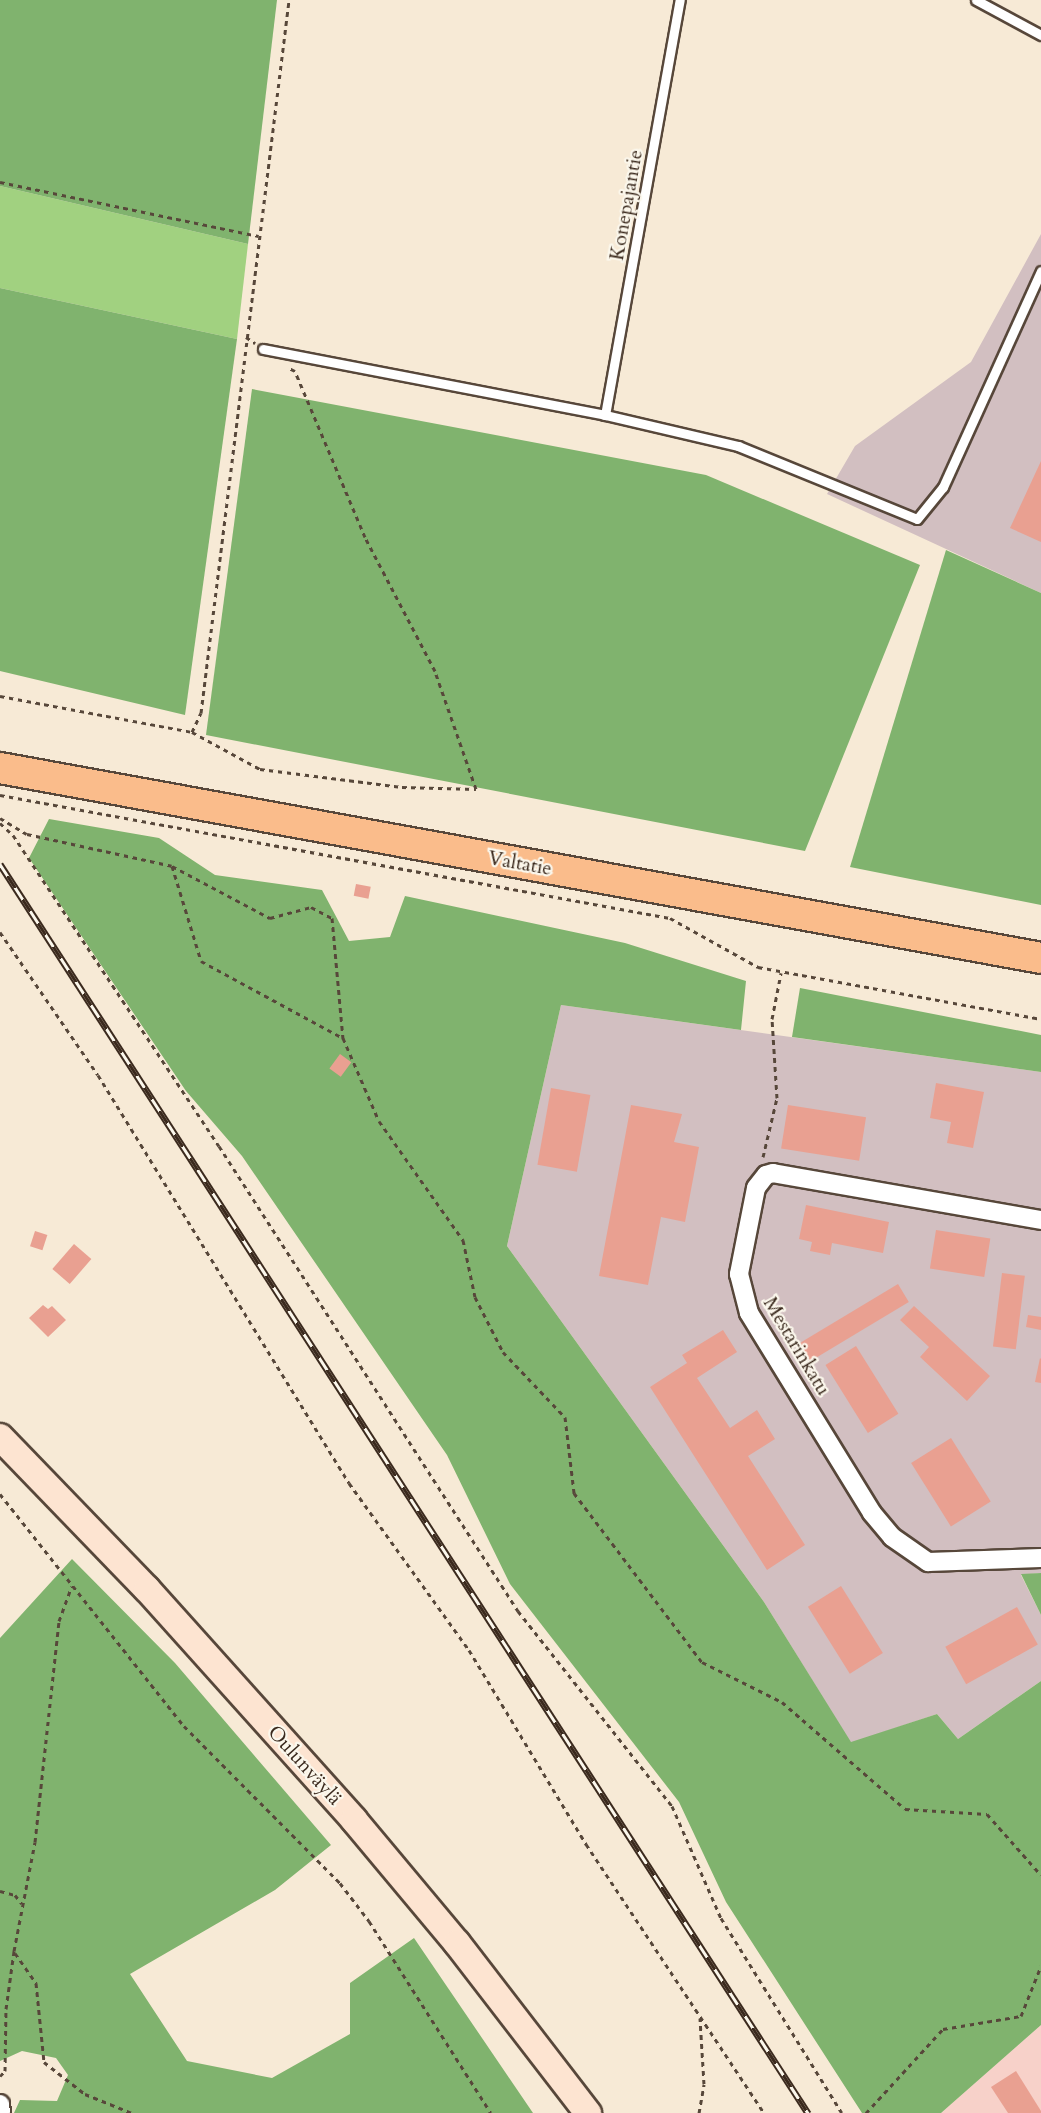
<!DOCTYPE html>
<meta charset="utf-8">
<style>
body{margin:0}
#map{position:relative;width:1041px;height:2113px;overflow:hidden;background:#f7ead6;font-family:Cardo,serif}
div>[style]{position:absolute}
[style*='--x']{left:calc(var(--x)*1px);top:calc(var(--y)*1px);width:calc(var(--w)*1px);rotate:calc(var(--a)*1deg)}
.built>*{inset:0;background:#f7d1c9}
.industrial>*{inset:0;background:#d2bfc1}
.green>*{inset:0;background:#a1d180}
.forest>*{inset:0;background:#80b36e}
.building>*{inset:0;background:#e9a091;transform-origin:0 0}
.path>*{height:3px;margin-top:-1.5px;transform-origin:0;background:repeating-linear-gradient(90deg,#57473a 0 4.5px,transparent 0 9px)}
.roads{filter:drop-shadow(2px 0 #57473a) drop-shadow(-2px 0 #57473a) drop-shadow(0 2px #57473a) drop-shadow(0 -2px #57473a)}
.service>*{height:9px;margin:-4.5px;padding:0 4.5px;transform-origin:4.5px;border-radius:4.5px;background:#fff}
.minor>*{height:18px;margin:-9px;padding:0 9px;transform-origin:9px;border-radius:9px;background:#fff}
.secondary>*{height:26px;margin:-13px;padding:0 13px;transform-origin:13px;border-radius:13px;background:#fde4d1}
.trunk>*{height:30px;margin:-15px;padding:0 15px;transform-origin:15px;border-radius:15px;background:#fabc8b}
.rail>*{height:7px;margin-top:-3.5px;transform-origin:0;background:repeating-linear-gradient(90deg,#fbf7ec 0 14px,#3b2a1e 0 28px);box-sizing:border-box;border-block:2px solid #3b2a1e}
span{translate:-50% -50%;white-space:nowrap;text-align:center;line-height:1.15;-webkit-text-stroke:4.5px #fbf7ec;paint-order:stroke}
.street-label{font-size:20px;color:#3b2a1e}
</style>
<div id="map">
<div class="built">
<div style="clip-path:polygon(1041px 2025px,1041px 2113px,941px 2113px)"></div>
</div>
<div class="industrial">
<div style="clip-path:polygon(1041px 234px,1041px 593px,827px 494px,855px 446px,971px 362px)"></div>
<div style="clip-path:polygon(561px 1005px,1041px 1072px,1041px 1573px,1021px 1575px,1041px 1615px,1041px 1681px,958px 1739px,937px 1714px,851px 1743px,764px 1602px,507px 1246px)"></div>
</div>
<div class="green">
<div style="clip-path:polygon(0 186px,248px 244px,237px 339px,0 288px)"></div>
</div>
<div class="forest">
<div style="clip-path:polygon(0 0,277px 0,248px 244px,0 186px)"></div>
<div style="clip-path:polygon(0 288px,237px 339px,185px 715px,0 671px)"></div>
<div style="clip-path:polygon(252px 389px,706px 475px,920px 565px,805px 851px,206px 735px)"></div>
<div style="clip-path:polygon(946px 550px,1041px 593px,1041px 905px,850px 867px)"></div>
<div style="clip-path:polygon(49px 819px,159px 838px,215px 875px,322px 890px,349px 941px,390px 937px,405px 896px,625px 943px,746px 981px,741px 1030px,561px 1005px,507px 1246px,764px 1602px,851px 1742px,937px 1714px,958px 1739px,1041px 1681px,1041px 2025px,941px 2113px,862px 2113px,726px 1902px,679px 1802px,510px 1584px,447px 1455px,242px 1156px,186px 1091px,29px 858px)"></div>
<div style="clip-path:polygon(800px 988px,1041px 1035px,1041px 1072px,792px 1037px)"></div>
<div style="clip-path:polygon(72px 1559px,175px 1663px,331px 1845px,275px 1890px,130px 1974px,187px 2061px,272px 2078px,350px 2034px,350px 1983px,414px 1938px,533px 2113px,14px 2113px,20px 2100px,57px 2101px,68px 2075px,56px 2058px,22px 2051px,0 2061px,0 1638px)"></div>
<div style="clip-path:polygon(1041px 1573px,1041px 1615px,1021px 1574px)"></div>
</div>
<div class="building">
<div style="clip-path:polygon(1041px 461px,1041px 542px,1010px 528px)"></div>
<div style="left:356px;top:884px;width:15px;height:12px;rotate:11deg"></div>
<div style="left:340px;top:1054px;width:14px;height:18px;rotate:36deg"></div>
<div style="clip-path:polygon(936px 1083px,984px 1092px,973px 1148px,947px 1143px,951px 1122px,930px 1118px)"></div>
<div style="left:551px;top:1088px;width:40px;height:78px;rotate:10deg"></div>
<div style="clip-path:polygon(631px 1105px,682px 1114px,674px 1142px,699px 1147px,685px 1222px,661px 1217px,648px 1285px,599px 1276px)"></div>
<div style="left:788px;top:1105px;width:79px;height:44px;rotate:9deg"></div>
<div style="clip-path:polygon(806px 1205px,889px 1222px,883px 1253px,832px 1243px,830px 1255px,810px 1251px,812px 1242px,799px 1239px)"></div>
<div style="left:936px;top:1230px;width:55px;height:39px;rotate:9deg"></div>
<div style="left:35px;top:1231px;width:13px;height:16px;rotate:18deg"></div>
<div style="left:74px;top:1244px;width:23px;height:33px;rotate:41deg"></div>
<div style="left:1002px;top:1273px;width:23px;height:74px;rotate:7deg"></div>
<div style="left:898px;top:1284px;width:21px;height:115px;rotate:59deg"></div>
<div style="clip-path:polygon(43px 1305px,48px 1309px,52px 1306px,66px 1320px,48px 1337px,29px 1318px)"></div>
<div style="clip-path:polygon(914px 1306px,990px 1376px,967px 1401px,920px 1357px,929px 1347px,900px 1320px)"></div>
<div style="clip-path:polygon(1028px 1315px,1041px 1317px,1041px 1330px,1026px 1327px)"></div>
<div style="clip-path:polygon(723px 1330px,737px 1352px,697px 1378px,730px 1428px,757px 1410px,775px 1439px,748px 1456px,805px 1545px,767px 1570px,650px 1387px,687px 1363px,682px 1355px)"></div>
<div style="left:856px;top:1346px;width:80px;height:36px;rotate:58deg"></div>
<div style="clip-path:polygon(1040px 1358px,1041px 1359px,1041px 1383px,1035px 1382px)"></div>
<div style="left:951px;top:1438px;width:75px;height:47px;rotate:58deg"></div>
<div style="left:841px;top:1586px;width:79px;height:39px;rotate:58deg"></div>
<div style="left:1017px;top:1607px;width:43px;height:82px;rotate:61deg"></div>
<div style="clip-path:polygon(1016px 2071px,1041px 2111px,1041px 2113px,1008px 2113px,991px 2087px)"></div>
</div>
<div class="path">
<div style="--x:0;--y:182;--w:264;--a:11.8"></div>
<div style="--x:246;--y:337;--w:11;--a:34"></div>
<div style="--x:0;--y:696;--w:195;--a:10.6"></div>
<div style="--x:192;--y:732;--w:77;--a:28.6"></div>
<div style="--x:260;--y:769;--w:143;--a:7.2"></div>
<div style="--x:402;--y:787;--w:74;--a:1.5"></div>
<div style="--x:476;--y:789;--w:125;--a:-109.2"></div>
<div style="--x:435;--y:671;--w:151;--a:-117.6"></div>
<div style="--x:365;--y:537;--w:180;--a:-112.9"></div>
<div style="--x:295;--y:371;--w:7;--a:-153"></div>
<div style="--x:192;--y:732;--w:21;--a:-65"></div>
<div style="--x:201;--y:713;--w:718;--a:-82.96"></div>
<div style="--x:0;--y:795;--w:681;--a:10.4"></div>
<div style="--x:670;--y:918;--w:101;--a:29.1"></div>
<div style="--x:758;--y:967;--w:288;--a:10.4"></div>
<div style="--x:0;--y:818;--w:31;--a:31"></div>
<div style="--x:27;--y:834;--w:148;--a:12.4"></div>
<div style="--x:172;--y:866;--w:99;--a:73"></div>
<div style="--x:201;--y:961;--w:162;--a:28.5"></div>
<div style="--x:343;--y:1038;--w:90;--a:66.6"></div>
<div style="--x:379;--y:1121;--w:146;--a:54.8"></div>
<div style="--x:463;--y:1240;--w:58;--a:78.1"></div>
<div style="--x:475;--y:1297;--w:62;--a:63"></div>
<div style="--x:503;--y:1352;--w:90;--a:46.4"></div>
<div style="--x:565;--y:1417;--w:77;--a:83.2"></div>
<div style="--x:574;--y:1493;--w:212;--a:52.9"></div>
<div style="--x:702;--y:1662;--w:89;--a:26.6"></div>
<div style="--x:782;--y:1702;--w:163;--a:41"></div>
<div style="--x:905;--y:1809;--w:82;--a:3.5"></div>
<div style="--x:987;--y:1814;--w:81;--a:48.5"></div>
<div style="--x:0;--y:823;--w:18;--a:43"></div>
<div style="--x:13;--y:835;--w:373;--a:56.5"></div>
<div style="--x:219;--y:1146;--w:553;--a:57.26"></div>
<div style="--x:518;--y:1611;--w:248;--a:51.7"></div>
<div style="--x:672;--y:1806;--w:122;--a:66.4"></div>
<div style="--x:721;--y:1918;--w:229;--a:58.2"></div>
<div style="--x:172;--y:866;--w:111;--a:28"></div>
<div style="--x:270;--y:918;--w:42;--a:-15"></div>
<div style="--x:311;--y:907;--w:24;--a:28"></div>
<div style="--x:332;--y:918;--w:121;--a:84.8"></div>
<div style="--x:0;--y:932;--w:173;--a:55.6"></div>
<div style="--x:98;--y:1075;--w:479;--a:58.4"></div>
<div style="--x:349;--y:1483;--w:206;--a:54.3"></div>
<div style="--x:469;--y:1650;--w:227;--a:58.9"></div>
<div style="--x:586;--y:1844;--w:323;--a:56.5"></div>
<div style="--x:763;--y:1157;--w:61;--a:-76.7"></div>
<div style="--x:777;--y:1098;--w:79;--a:-93.6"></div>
<div style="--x:772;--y:1019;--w:47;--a:-78.9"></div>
<div style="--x:0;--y:1494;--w:296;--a:51.6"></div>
<div style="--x:184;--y:1726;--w:221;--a:45.2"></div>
<div style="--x:340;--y:1883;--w:48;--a:52.7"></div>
<div style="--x:369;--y:1921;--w:227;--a:57.6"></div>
<div style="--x:0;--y:1891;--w:16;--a:15"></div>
<div style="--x:15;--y:1895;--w:11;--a:52"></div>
<div style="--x:15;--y:1953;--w:37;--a:55"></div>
<div style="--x:36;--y:1983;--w:79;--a:84.2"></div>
<div style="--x:44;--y:2062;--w:52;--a:38"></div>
<div style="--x:85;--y:2094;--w:51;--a:22"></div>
<div style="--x:0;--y:2076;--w:7;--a:-45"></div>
<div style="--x:5;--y:2071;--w:62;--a:-89.1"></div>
<div style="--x:6;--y:2009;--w:59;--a:-82.1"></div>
<div style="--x:14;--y:1951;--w:111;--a:-79.1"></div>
<div style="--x:35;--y:1842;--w:222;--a:-83.8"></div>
<div style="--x:59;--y:1621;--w:37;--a:-70"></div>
<div style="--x:699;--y:2113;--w:29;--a:-80"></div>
<div style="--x:704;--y:2084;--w:66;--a:-93.5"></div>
<div style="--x:866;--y:2113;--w:114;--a:-47.5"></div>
<div style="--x:943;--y:2029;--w:79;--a:-9.5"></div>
<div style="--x:1021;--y:2016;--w:54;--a:-68.2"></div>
</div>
<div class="roads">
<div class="service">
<div style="--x:976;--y:0;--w:74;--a:28.3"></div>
<div style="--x:263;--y:349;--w:348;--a:10.9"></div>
<div style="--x:605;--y:415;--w:137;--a:13.1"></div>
<div style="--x:738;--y:446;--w:193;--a:22.2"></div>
<div style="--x:917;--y:519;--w:41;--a:-50.9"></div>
<div style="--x:943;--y:487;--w:237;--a:-65.6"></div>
<div style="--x:605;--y:415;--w:422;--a:-79.8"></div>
</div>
<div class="minor">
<div style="--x:1041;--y:1220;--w:272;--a:-170.1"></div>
<div style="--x:773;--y:1173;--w:7;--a:164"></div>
<div style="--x:766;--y:1175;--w:16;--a:128"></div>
<div style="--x:756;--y:1188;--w:88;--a:101.2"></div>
<div style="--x:739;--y:1274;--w:40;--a:75.6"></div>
<div style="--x:749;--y:1313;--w:235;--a:58.4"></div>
<div style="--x:872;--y:1513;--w:31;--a:50"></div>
<div style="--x:892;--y:1537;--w:44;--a:34.8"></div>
<div style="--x:928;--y:1562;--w:113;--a:-2"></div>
<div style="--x:0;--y:2104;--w:9;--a:84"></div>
</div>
<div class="secondary">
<div style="--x:0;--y:1437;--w:211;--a:46"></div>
<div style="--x:147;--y:1589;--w:310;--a:48.1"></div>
<div style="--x:354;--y:1820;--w:160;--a:50.1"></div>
<div style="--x:457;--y:1943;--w:215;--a:52.4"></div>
</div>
<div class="trunk">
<div style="--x:0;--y:768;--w:1058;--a:10.34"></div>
</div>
</div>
<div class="rail">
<div style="--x:0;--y:864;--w:1488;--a:57.1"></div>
</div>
<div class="street-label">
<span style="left:626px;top:205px;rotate:-80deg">Konepajantie</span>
<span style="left:520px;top:863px;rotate:10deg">Valtatie</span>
<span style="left:797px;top:1346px;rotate:59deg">Mestarinkatu</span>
<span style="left:305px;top:1765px;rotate:48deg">Oulunväylä</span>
</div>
</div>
